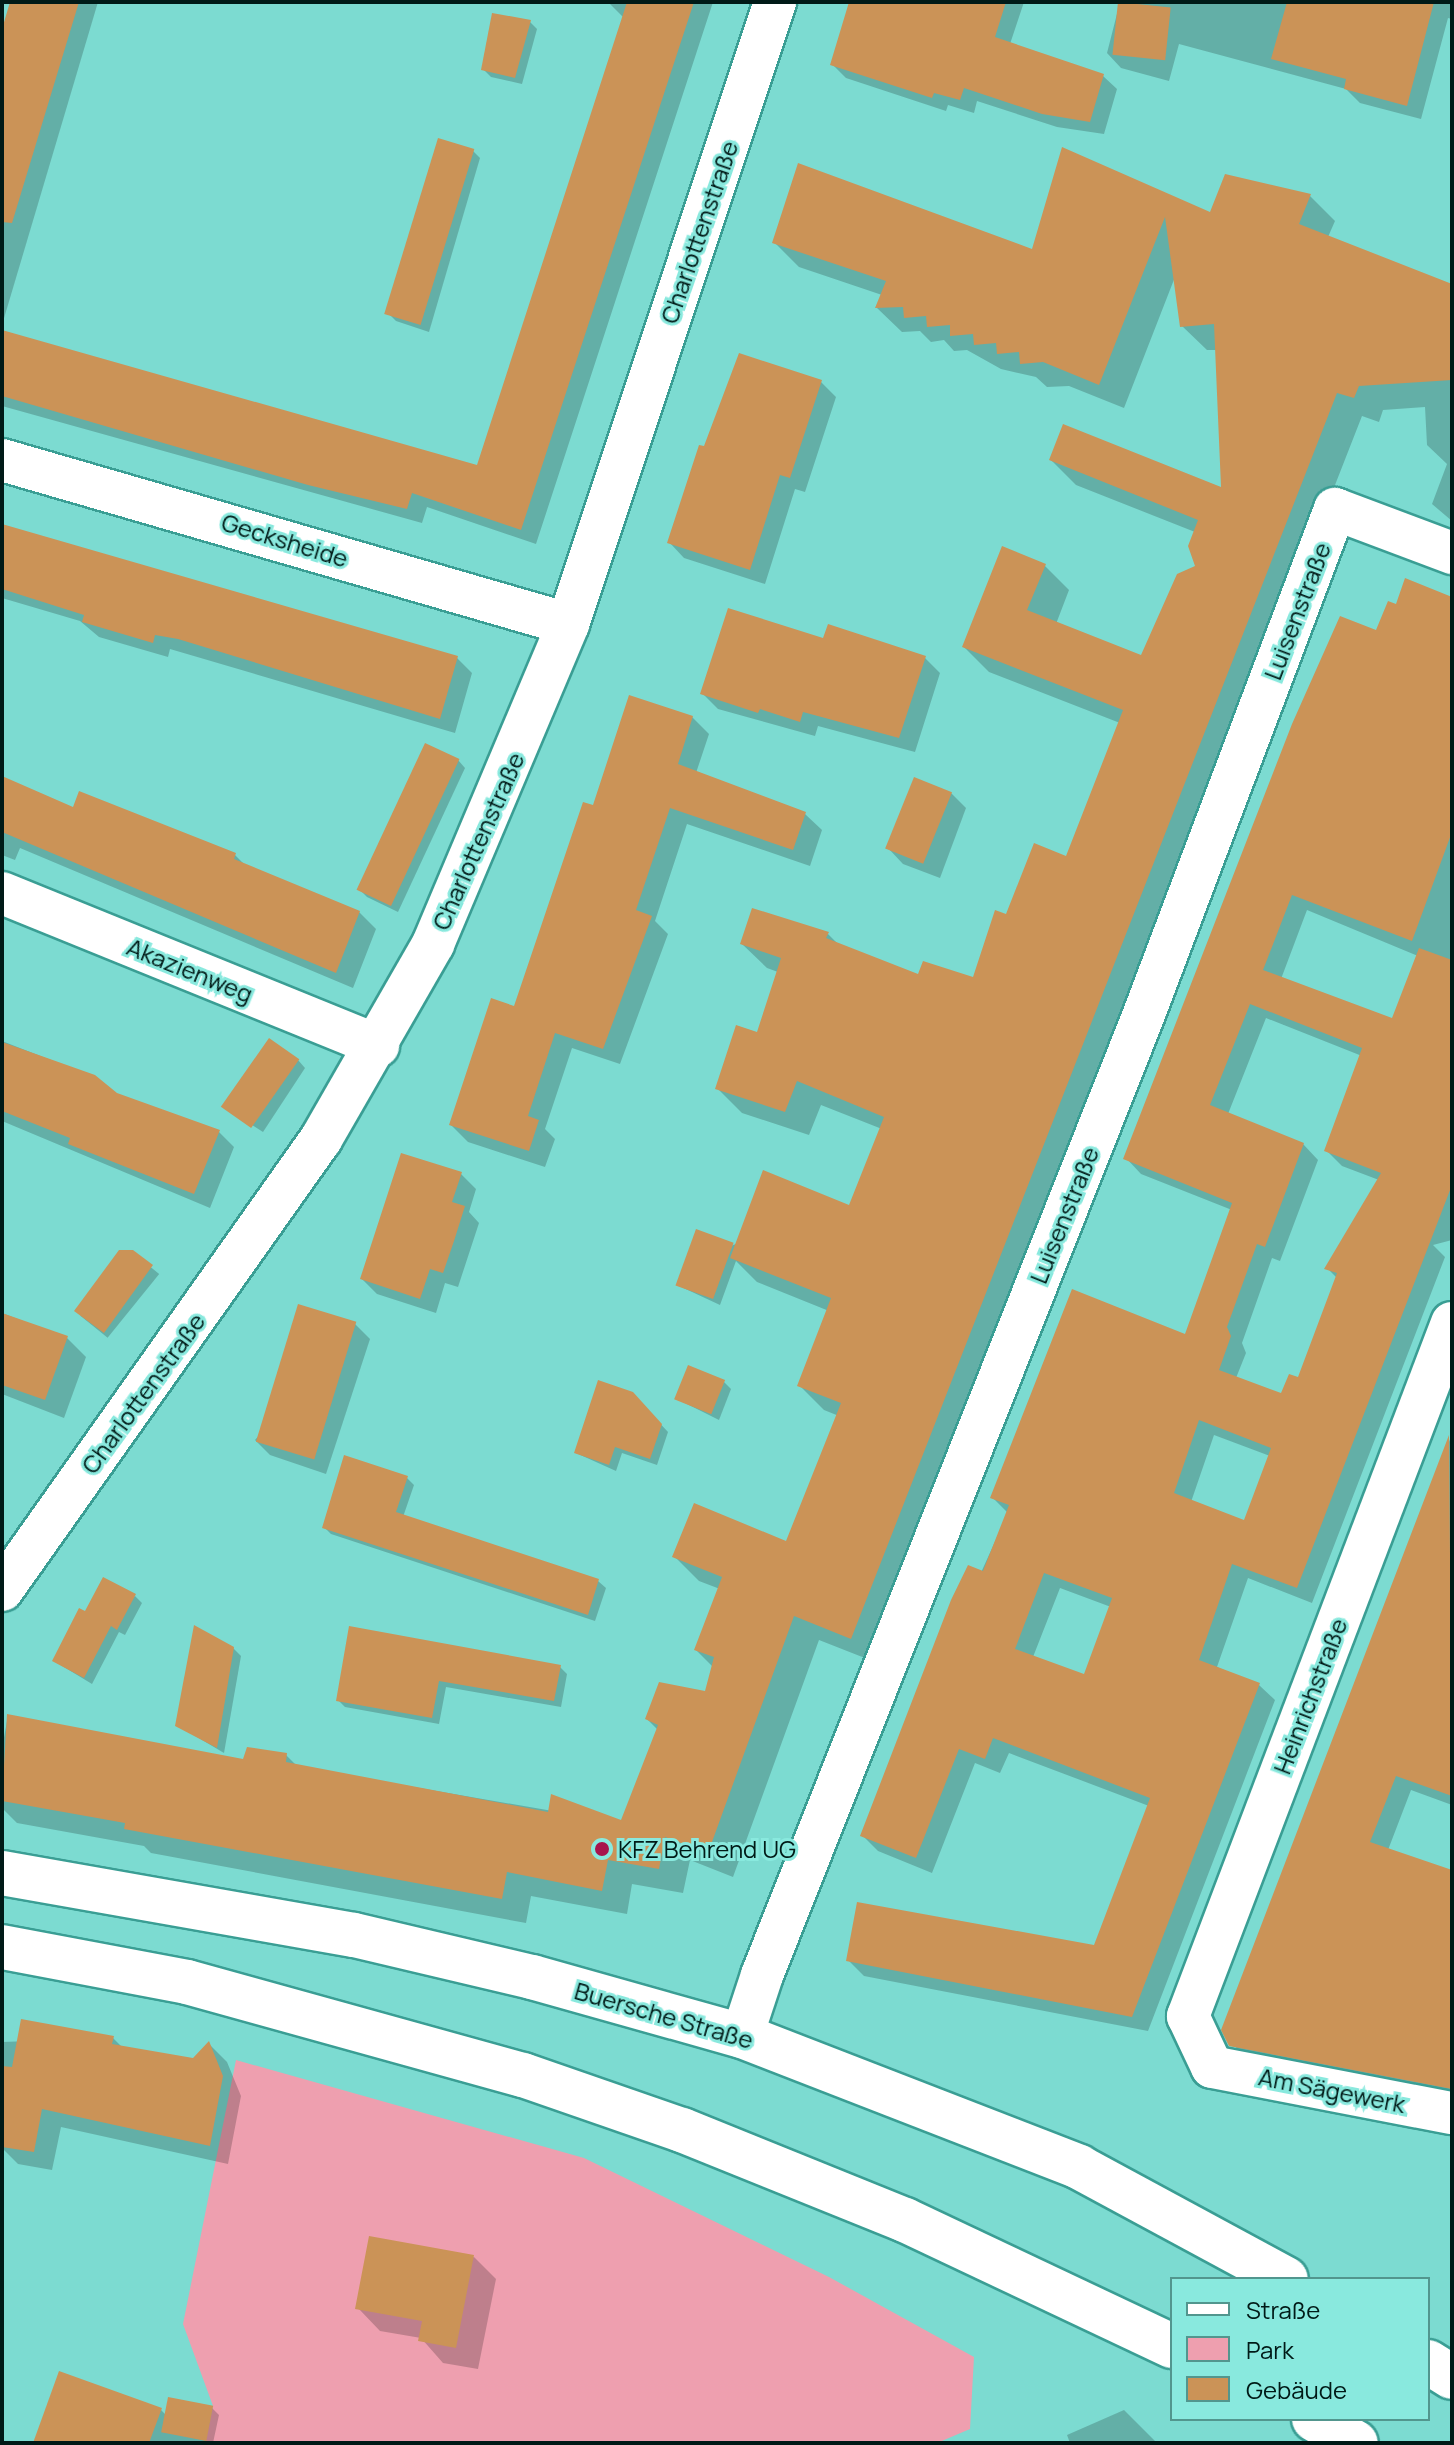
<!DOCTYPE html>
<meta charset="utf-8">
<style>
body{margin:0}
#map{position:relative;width:1454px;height:2445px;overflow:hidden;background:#7cdbd1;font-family:Manrope,sans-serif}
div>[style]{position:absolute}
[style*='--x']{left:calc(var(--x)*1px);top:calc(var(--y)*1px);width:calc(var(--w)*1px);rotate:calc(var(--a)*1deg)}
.green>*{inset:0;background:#ee9faf}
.shadow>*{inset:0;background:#0003;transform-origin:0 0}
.building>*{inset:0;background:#cb9357;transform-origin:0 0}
.roads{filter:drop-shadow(2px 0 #3a9e94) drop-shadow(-2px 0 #3a9e94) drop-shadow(0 2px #3a9e94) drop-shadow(0 -2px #3a9e94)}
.street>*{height:42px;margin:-21px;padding:0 21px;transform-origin:21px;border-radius:21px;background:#fff}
.secondary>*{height:44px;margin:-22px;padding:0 22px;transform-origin:22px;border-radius:22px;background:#fff}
.dots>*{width:22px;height:22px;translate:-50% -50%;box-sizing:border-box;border:4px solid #89e9de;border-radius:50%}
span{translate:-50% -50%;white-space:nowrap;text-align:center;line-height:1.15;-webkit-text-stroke:6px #89e9de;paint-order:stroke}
.street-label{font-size:24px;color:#001a17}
.poi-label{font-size:24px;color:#001a17}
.left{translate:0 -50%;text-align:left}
.frame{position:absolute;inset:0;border:4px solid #001a17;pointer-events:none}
.legend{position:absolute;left:1170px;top:2277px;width:260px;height:144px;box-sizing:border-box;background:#89e9de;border:2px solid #52968e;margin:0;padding:10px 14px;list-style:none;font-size:24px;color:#001a17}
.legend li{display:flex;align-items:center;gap:16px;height:40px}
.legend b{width:40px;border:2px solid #52968e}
</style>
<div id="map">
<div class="green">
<div style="clip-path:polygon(236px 2060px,584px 2158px,829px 2277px,974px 2357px,970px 2429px,937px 2443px,205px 2443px,213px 2406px,183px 2324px)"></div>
</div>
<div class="shadow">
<div style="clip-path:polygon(12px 2px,98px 2px,2px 325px,2px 35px)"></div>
<div style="clip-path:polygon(608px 2px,713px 2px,536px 544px,427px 507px,422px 523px,2px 406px,2px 332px,478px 467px,624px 18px)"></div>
<div style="clip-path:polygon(852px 2px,1024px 2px,1010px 44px,1103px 76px,1117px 89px,1104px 134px,1057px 127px,977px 101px,974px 113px,948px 105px,946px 111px,846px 78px,832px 64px)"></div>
<div style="clip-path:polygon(1120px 2px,1452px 2px,1452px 19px,1448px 18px,1421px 119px,1360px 103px,1346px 89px,1179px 44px,1169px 81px,1121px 68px,1107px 53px)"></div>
<div style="clip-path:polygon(530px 22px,537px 29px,522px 84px,491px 77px,484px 70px)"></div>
<div style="clip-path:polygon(1064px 150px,1211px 215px,1227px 176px,1310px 196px,1335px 221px,1328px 237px,1452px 286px,1452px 521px,1432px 504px,1447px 464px,1427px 445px,1425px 407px,1383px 410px,1379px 422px,1362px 416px,875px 1662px,819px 1640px,733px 1877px,690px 1860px,683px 1893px,632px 1884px,627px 1914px,531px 1896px,526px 1923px,151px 1853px,144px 1846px,17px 1823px,2px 1808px,2px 1748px,8px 1716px,244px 1761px,286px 1755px,298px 1767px,622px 1823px,658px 1730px,647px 1719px,707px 1693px,713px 1667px,696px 1650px,720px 1589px,699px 1581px,675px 1557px,787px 1544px,839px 1416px,824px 1410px,799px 1385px,829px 1311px,757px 1282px,736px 1261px,720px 1305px,677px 1285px,733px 1245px,850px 1207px,882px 1129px,821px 1105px,809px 1135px,742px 1113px,717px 1088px,758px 1034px,778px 972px,767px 968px,742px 944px,827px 933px,839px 945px,919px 976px,974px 979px,1007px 917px,1067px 858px,1120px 723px,989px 672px,964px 647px,1044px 565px,1069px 590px,1056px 624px,1142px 658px,1197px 567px,1195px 532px,1076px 485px,1051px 460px,1224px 490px,1217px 350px,1207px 350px,1182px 326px,1175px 277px,1124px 408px,1069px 386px,1047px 387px,1036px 377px,1001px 369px,967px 350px,954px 351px,944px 340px,931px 342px,920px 331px,902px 332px,877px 308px,882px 295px,799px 267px,774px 242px,1034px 251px)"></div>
<div style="clip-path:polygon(473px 151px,480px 158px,429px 332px,396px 321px,389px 314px)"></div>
<div style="clip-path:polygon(821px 382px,836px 397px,805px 492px,795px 489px,765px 584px,684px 558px,669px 542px,706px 449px)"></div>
<div style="clip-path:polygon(2px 526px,457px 658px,472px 673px,455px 733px,170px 649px,168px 657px,99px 637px,80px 621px,2px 598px)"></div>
<div style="clip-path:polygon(evenodd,1452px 599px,1452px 1240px,1433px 1245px,1445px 1257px,1312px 1603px,1248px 1578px,1217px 1667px,1259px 1685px,1275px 1700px,1148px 2031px,864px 1976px,848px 1960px,1096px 1948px,1149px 1806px,1009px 1753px,1000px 1773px,975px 1763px,932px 1873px,878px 1851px,862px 1835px,1008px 1513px,993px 1498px,1187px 1337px,1232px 1210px,1141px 1174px,1126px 1158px,1377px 632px,1397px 607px,1452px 599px,1307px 910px,1418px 956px,1393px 1020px,1281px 979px,1307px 910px,1452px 599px,1266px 1018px,1362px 1056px,1326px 1150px,1342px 1166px,1379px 1180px,1327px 1268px,1337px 1278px,1299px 1380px,1282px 1395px,1236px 1378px,1246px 1353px,1242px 1343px,1272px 1258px,1280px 1261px,1318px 1160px,1303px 1144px,1228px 1114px,1266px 1018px,1452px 599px,1214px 1435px,1270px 1456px,1245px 1522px,1191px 1502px,1214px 1435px,1452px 599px,1060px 1588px,1111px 1607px,1085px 1676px,1033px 1657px,1060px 1588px)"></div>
<div style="clip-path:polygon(824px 641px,925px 658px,940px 673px,915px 752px,818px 726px,815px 736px,718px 709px,702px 693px)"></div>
<div style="clip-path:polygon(692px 717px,709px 734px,696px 773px,805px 814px,822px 830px,810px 866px,687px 824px,655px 921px,668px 934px,620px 1064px,572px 1048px,545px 1129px,555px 1139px,545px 1167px,468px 1142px,451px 1125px,515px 1008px,595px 807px)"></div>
<div style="clip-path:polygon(458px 760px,465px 768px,398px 912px,367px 897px,360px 890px)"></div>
<div style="clip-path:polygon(2px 778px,74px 809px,235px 855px,246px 866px,359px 912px,376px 929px,353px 988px,20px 848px,15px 860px,2px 855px)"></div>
<div style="clip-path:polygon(951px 793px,966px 808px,940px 878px,903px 864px,888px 848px)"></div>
<div style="clip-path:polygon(2px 1041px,94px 1077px,116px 1095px,219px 1132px,234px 1147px,210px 1208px,2px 1121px)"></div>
<div style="clip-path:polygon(298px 1060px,305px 1068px,263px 1132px,230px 1111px)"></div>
<div style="clip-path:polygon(461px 1174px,476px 1189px,469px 1212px,479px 1223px,458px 1287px,445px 1283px,436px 1313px,377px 1294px,362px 1279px)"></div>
<div style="left:132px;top:1252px;width:35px;height:82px;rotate:39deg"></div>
<div style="clip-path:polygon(2px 1313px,67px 1338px,86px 1357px,64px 1418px,2px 1394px)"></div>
<div style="clip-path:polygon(355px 1324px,370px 1339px,326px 1474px,270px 1455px,255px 1440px)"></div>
<div style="clip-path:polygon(724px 1382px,731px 1389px,719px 1420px,677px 1399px)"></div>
<div style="clip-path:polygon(640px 1402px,668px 1432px,657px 1465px,622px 1453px,616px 1471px,576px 1453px)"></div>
<div style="clip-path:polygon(1452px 1434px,1452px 1805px,1411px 1790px,1388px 1850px,1452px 1871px,1452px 2100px,1246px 2061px,1223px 2030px)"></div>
<div style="clip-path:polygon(407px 1478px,414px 1485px,403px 1517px,598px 1581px,606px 1588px,595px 1621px,331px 1534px,324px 1527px)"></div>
<div style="clip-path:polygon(135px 1596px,142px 1603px,125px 1635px,119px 1632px,92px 1684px,54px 1661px)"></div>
<div style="clip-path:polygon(350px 1629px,560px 1667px,567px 1674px,561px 1707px,446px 1687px,439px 1724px,345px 1707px,338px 1700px)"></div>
<div style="clip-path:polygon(233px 1648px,241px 1656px,224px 1753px,177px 1725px)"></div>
<div style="clip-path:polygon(113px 2038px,123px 2048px,194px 2060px,209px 2044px,227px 2062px,241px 2096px,228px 2164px,61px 2127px,52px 2170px,18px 2164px,2px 2148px,2px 2042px)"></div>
<div style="clip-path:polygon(474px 2257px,496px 2279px,478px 2369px,443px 2363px,421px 2338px,380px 2331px,358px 2308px)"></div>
<div style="clip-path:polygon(212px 2408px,219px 2415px,213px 2443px,36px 2443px,161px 2410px,166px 2415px)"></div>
<div style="clip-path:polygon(1124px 2410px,1157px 2443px,1070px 2443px,1067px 2435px)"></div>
</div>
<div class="building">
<div style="clip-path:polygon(10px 2px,79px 2px,12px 223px,2px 222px,2px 29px)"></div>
<div style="clip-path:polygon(627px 2px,694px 2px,521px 530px,412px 493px,407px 509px,308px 485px,2px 396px,2px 330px,477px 465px)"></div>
<div style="clip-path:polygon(849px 2px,1006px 2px,995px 37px,1104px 74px,1090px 122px,1042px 114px,964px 88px,960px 100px,934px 93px,932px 98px,830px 65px)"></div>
<div style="left:1118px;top:2px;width:53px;height:53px;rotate:6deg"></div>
<div style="clip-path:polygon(1287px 2px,1434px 2px,1407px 106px,1344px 89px,1346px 79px,1271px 59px)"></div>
<div style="clip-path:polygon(492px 13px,531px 20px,515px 78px,481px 70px)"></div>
<div style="left:438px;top:138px;width:38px;height:184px;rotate:17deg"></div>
<div style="clip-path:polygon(1062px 147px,1210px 212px,1225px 174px,1311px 194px,1299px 224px,1452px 284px,1452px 380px,1359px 386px,1354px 398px,1337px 393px,851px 1639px,794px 1616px,708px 1853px,665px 1837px,659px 1869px,608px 1860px,602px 1891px,507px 1872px,502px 1899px,124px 1829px,125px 1823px,2px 1801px,7px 1714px,243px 1759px,247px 1747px,287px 1753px,286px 1762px,548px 1812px,551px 1794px,621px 1820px,658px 1725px,645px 1719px,659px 1682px,705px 1691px,714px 1657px,694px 1650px,722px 1577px,672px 1557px,694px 1503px,786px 1541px,841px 1403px,797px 1386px,831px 1298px,730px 1258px,763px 1170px,849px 1205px,884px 1117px,797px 1081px,785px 1112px,715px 1089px,736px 1025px,757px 1032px,781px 958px,740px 944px,752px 908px,829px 932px,826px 938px,918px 974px,923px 961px,973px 977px,995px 910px,1006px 914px,1034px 843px,1066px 856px,1123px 710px,962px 647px,1002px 546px,1046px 564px,1027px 610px,1141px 655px,1177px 574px,1195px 566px,1188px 546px,1198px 520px,1049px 460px,1063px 424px,1221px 487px,1214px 324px,1180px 327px,1165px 217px,1099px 385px,1043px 362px,1020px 364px,1019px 352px,997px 354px,996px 343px,974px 345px,973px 334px,950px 336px,950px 325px,927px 327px,926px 316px,904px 318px,903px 307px,875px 308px,886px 281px,772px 243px,798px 163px,1032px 249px)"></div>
<div style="clip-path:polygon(739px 353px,822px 380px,790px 478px,780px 475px,750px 570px,667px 543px,699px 445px,704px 446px)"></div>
<div style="clip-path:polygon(2px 524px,458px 656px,440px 719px,178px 639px,155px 635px,153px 643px,82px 622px,84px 615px,2px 589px)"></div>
<div style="clip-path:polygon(evenodd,1405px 578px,1452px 597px,1452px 832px,1412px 941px,1292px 895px,1263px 970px,1392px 1018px,1419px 948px,1452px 960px,1452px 1185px,1297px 1588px,1232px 1564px,1199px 1660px,1260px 1683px,1132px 2017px,846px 1961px,857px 1902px,1094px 1945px,1150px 1798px,993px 1738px,985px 1759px,959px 1749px,916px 1858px,860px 1836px,951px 1600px,968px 1565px,983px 1571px,1009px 1505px,990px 1498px,1072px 1289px,1185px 1334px,1232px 1203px,1123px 1159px,1292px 724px,1340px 616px,1376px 630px,1388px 601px,1396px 604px,1405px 578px,1250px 1004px,1362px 1048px,1324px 1151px,1381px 1173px,1324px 1269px,1337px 1273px,1298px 1377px,1289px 1374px,1281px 1393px,1219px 1370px,1231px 1336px,1227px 1327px,1257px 1244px,1265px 1247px,1304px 1143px,1210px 1105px,1250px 1004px,1405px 578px,1199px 1420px,1271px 1448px,1244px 1520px,1174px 1493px,1199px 1420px,1405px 578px,1044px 1573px,1112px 1598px,1084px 1674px,1015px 1649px,1044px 1573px)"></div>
<div style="clip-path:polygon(728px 608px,823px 638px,828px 624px,926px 656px,899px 738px,803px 712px,800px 722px,760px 709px,758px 713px,700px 694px)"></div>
<div style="clip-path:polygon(629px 695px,693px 716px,678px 764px,806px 812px,793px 850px,670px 808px,636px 910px,652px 916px,603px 1049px,555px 1033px,528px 1116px,539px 1120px,529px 1151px,449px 1125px,491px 998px,514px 1006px,583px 802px,593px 805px)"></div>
<div style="left:425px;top:743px;width:38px;height:162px;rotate:25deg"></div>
<div style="clip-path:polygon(2px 776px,73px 807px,79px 791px,236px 853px,234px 859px,360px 911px,336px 973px,2px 832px)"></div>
<div style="left:914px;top:777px;width:41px;height:77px;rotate:22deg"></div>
<div style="left:269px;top:1038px;width:37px;height:84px;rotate:35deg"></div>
<div style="clip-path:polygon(2px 1042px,95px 1075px,117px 1093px,220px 1130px,194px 1194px,68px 1144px,70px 1138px,2px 1111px)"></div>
<div style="clip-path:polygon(401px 1153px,462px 1172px,452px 1202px,465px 1206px,454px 1241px,443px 1273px,430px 1269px,420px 1299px,360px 1279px)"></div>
<div style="left:696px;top:1229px;width:40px;height:60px;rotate:20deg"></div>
<div style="clip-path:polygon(119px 1250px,133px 1250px,153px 1265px,104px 1333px,74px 1311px)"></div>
<div style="left:298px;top:1304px;width:61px;height:144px;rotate:17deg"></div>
<div style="clip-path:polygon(2px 1313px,68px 1336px,45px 1400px,2px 1385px)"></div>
<div style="left:688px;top:1365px;width:40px;height:37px;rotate:22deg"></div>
<div style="clip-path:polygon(598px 1380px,633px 1392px,662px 1424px,650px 1459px,615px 1447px,609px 1465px,574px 1453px)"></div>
<div style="clip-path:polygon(1449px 1435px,1452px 1796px,1396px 1776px,1370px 1842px,1452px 1870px,1452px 2089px,1229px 2046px,1221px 2030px)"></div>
<div style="clip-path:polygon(344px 1455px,408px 1476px,396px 1512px,599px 1579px,588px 1615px,322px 1528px)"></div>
<div style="clip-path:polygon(103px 1577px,136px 1594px,117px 1630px,111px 1626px,84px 1678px,52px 1661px,79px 1608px,85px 1611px)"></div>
<div style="clip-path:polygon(194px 1625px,234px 1647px,217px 1748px,175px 1726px)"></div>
<div style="clip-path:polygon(349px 1626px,561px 1665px,554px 1701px,439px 1681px,432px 1718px,336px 1701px)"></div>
<div style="clip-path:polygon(21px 2019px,114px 2036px,112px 2044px,193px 2058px,209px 2041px,223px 2076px,210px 2146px,42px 2109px,34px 2152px,2px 2147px,2px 2066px,12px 2067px)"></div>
<div style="clip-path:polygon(369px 2236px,474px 2255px,456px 2348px,418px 2341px,422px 2321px,355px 2309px)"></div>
<div style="clip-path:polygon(59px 2371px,162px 2408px,149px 2443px,33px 2443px)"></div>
<div style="left:168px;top:2397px;width:46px;height:36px;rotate:11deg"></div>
</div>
<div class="roads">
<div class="street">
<div style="--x:2;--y:460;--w:589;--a:16.16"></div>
<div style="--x:2;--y:893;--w:406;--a:22.1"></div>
<div style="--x:1452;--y:1323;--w:742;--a:110.85"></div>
<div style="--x:1188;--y:2016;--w:56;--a:64.8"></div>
<div style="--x:1212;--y:2067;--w:244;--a:10.9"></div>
<div style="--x:2;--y:1590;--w:552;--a:-54.73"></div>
<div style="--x:321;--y:1139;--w:225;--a:-60.1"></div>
<div style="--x:433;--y:944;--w:347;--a:-67.1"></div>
<div style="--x:568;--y:624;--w:656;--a:-71.59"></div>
<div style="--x:742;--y:2036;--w:64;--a:-71.8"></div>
<div style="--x:762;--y:1975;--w:1034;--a:-68.32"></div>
<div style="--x:1144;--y:1014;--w:540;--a:-69.28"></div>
<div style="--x:1335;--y:509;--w:125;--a:20.6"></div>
</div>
<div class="secondary">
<div style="--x:2;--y:1873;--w:357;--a:10"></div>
<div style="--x:354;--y:1935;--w:183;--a:13.3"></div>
<div style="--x:532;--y:1977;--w:218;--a:15.7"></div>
<div style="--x:742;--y:2036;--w:362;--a:21.2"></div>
<div style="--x:1079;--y:2167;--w:235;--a:28.4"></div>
<div style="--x:2;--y:1947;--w:188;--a:10.7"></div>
<div style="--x:187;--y:1982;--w:349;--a:15.5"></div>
<div style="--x:523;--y:2075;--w:168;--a:19.1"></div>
<div style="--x:682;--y:2130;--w:240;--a:22"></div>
<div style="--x:905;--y:2220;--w:295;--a:25.3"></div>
<div style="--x:1428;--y:2362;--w:28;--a:32"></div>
<div style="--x:1314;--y:2419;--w:48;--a:29.7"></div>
</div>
</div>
<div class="dots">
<div style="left:602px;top:1849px;background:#a8154d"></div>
</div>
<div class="street-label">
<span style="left:699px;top:232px;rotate:-71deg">Charlottenstraße</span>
<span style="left:285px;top:540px;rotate:17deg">Gecksheide</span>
<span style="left:1297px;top:611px;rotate:-69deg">Luisenstraße</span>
<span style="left:478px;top:841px;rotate:-66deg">Charlottenstraße</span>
<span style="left:190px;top:970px;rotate:22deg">Akazienweg</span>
<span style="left:1064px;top:1215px;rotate:-68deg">Luisenstraße</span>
<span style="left:143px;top:1393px;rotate:-54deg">Charlottenstraße</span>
<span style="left:1310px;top:1696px;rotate:-69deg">Heinrichstraße</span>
<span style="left:664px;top:2015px;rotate:16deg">Buersche Straße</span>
<span style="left:1332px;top:2090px;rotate:11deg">Am Sägewerk</span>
</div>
<div class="poi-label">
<span class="left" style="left:618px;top:1849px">KFZ Behrend UG</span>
</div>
<div class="frame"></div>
<ul class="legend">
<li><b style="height:10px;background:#fff"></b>Straße</li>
<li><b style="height:22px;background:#ee9faf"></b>Park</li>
<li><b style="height:22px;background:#cb9357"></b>Gebäude</li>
</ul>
</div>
